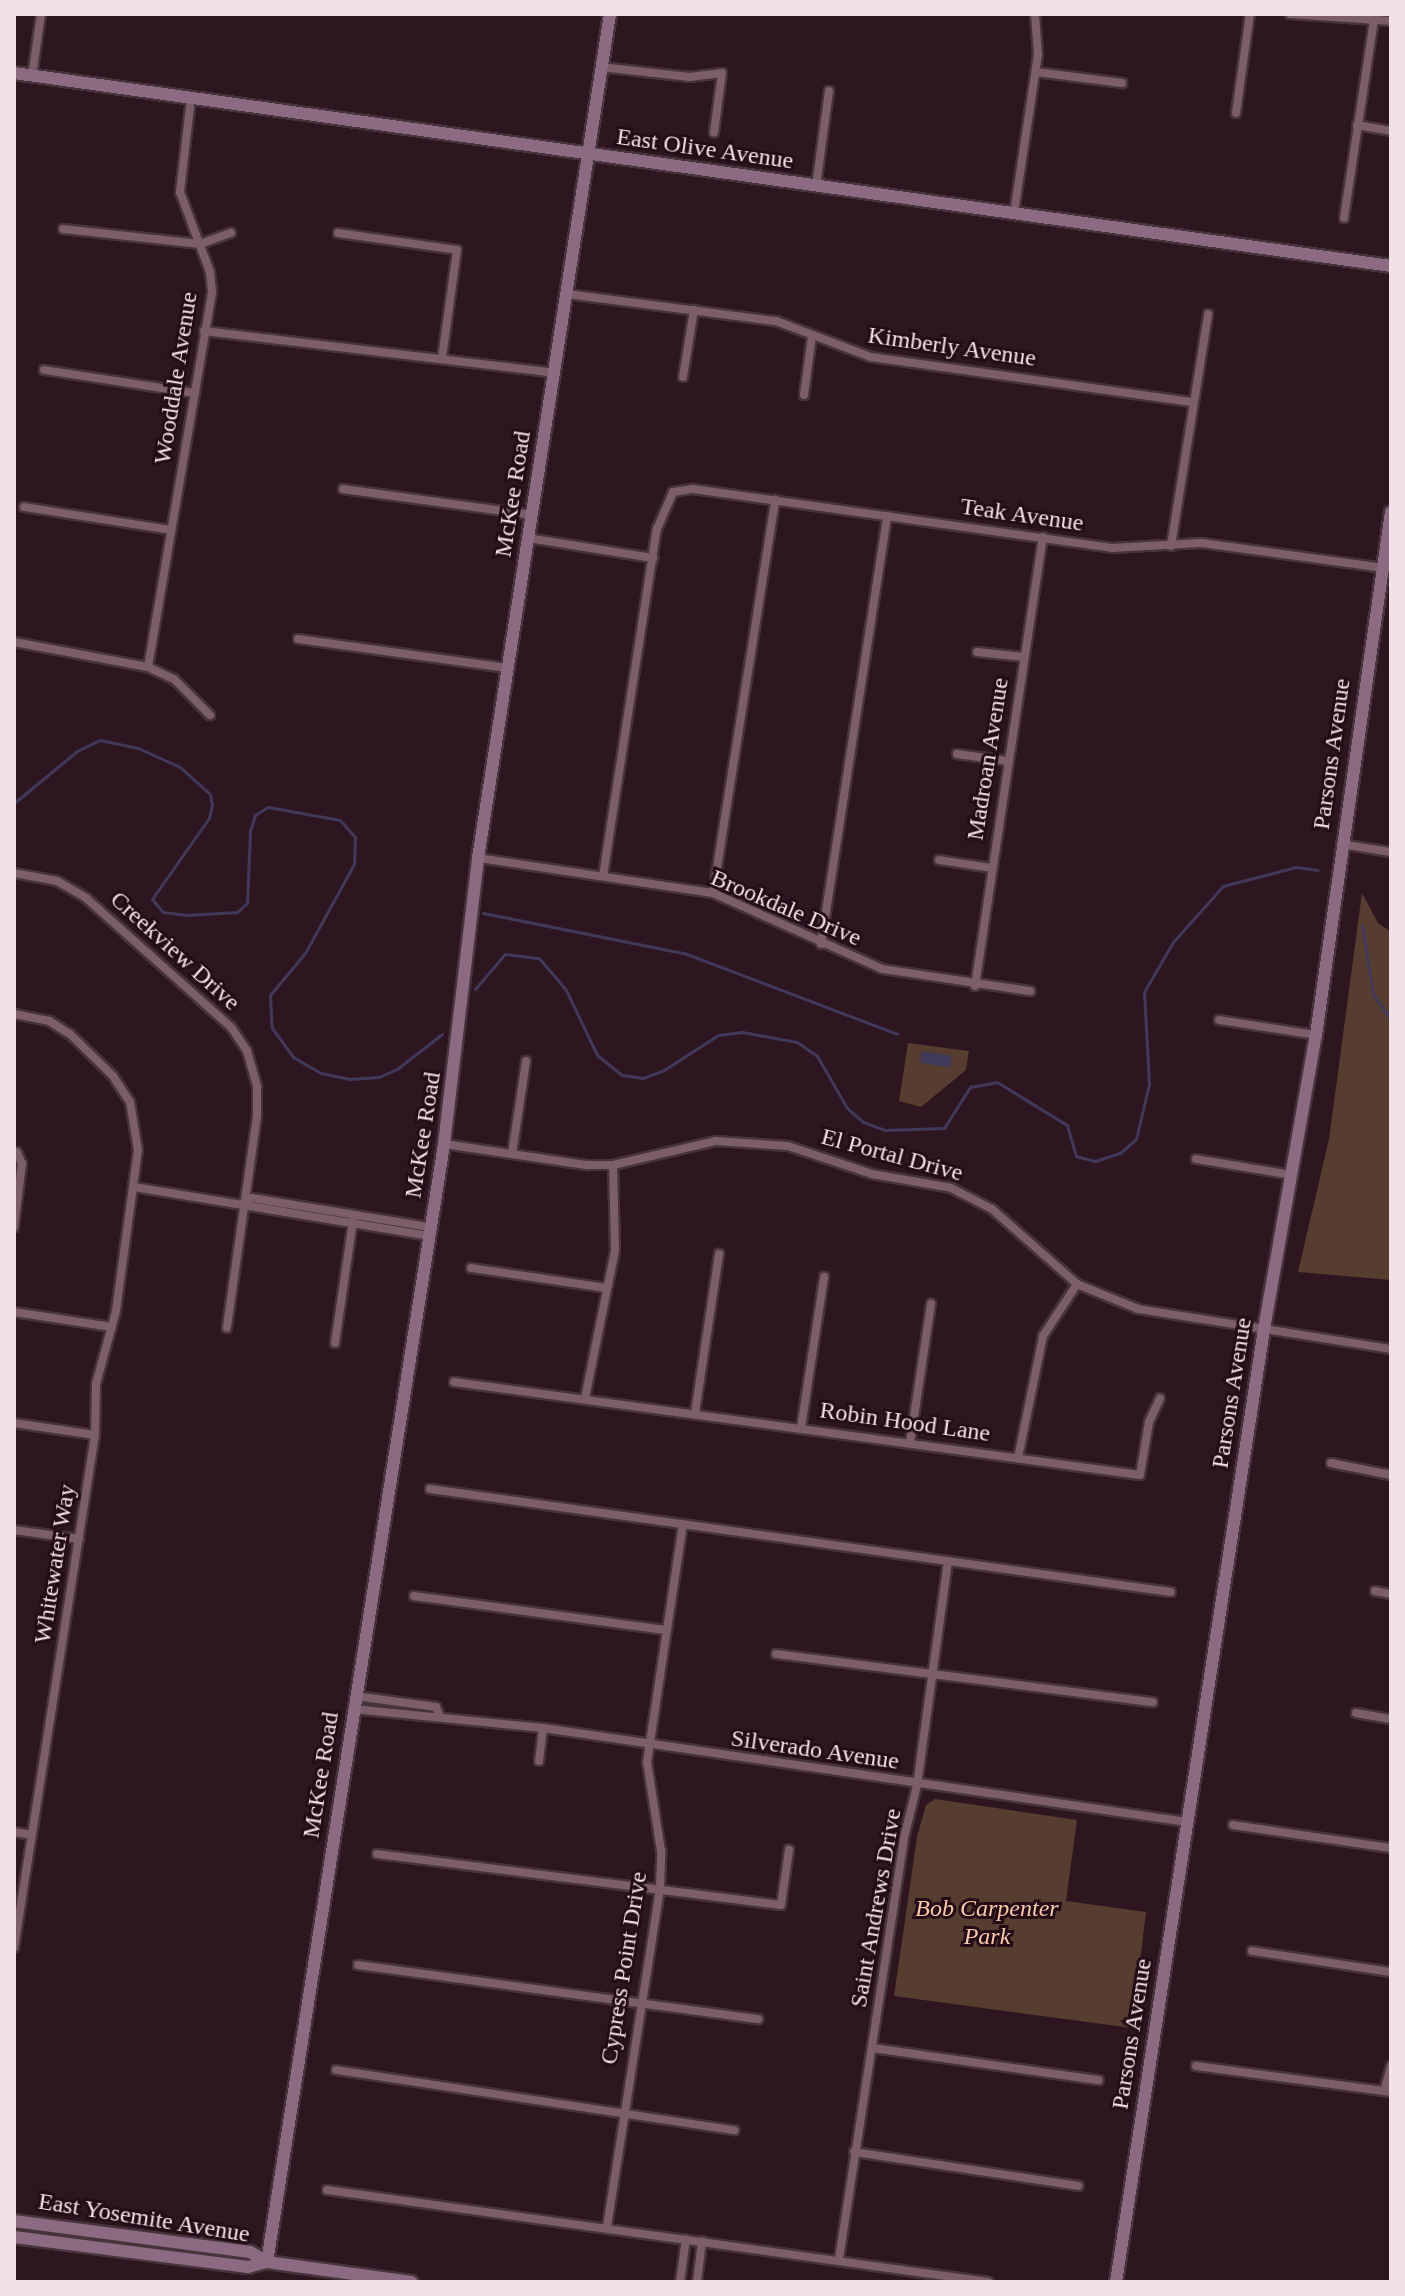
<!DOCTYPE html>
<style>
body{margin:0}
#map{position:relative;width:1405px;height:2296px;overflow:hidden;background:#2e1621;font-family:"Times New Roman",serif}
div>[style]{position:absolute}
[style*='--x']{left:calc(var(--x)*1px);top:calc(var(--y)*1px);width:calc(var(--w)*1px);rotate:calc(var(--a)*1deg)}
.green>*{inset:0;background:#563d2f}
.water>*{inset:0;background:#403959;transform-origin:0 0}
.stream>*{height:3px;margin:-1.5px;padding:0 1.5px;transform-origin:1.5px;border-radius:1.5px;background:#403959}
.roads{filter:drop-shadow(2px 0 #46333b) drop-shadow(-2px 0 #46333b) drop-shadow(0 2px #46333b) drop-shadow(0 -2px #46333b)}
.street>*{height:8px;margin:-4px;padding:0 4px;transform-origin:4px;border-radius:4px;background:#7c5e6a}
.secondary>*{height:12px;margin:-6px;padding:0 6px;transform-origin:6px;border-radius:6px;background:#8c6a81}
span{translate:-50% -50%;white-space:nowrap;text-align:center;line-height:1.15;-webkit-text-stroke:6px #240c17;paint-order:stroke}
.street-label{font-size:24px;color:#f3e1e8}
.park-label{font-size:24px;color:#fac8ac;font-style:italic}
.frame{position:absolute;inset:0;border:16px solid #f3e1e8;pointer-events:none}
</style>
<div id="map">
<div class="green">
<div style="clip-path:polygon(1362px 893px,1378px 923px,1391px 932px,1391px 1280px,1298px 1272px,1329px 1139px)"></div>
<div style="clip-path:polygon(908px 1043px,969px 1051px,966px 1070px,921px 1107px,899px 1101px)"></div>
<div style="clip-path:polygon(935px 1799px,1077px 1820px,1066px 1901px,1146px 1912px,1132px 2028px,894px 1996px,917px 1837px,926px 1805px)"></div>
</div>
<div class="water">
<div style="left:922px;top:1051px;width:30px;height:12px;rotate:9deg"></div>
</div>
<div class="stream">
<div style="--x:14;--y:803;--w:82;--a:-39.5"></div>
<div style="--x:77;--y:751;--w:25;--a:-26"></div>
<div style="--x:100;--y:740;--w:39;--a:12"></div>
<div style="--x:138;--y:748;--w:46;--a:24.3"></div>
<div style="--x:180;--y:767;--w:40;--a:42"></div>
<div style="--x:210;--y:794;--w:11;--a:80"></div>
<div style="--x:212;--y:805;--w:13;--a:103"></div>
<div style="--x:209;--y:818;--w:99;--a:125.1"></div>
<div style="--x:152;--y:899;--w:17;--a:50"></div>
<div style="--x:163;--y:912;--w:24;--a:7"></div>
<div style="--x:187;--y:915;--w:50;--a:-3.4"></div>
<div style="--x:237;--y:912;--w:13;--a:-42"></div>
<div style="--x:247;--y:903;--w:72;--a:-87.6"></div>
<div style="--x:250;--y:831;--w:17;--a:-73"></div>
<div style="--x:255;--y:815;--w:15;--a:-32"></div>
<div style="--x:268;--y:807;--w:73;--a:10.2"></div>
<div style="--x:340;--y:820;--w:23;--a:49"></div>
<div style="--x:355;--y:837;--w:27;--a:92"></div>
<div style="--x:354;--y:864;--w:102;--a:118.8"></div>
<div style="--x:305;--y:953;--w:55;--a:129.8"></div>
<div style="--x:270;--y:995;--w:33;--a:87"></div>
<div style="--x:272;--y:1028;--w:36;--a:54"></div>
<div style="--x:293;--y:1057;--w:32;--a:30"></div>
<div style="--x:321;--y:1073;--w:30;--a:12"></div>
<div style="--x:350;--y:1079;--w:29;--a:-4"></div>
<div style="--x:379;--y:1077;--w:20;--a:-24"></div>
<div style="--x:397;--y:1069;--w:57;--a:-37.9"></div>
<div style="--x:483;--y:913;--w:205;--a:11.3"></div>
<div style="--x:684;--y:953;--w:228;--a:20.8"></div>
<div style="--x:1362;--y:925;--w:70;--a:80.9"></div>
<div style="--x:1373;--y:994;--w:32;--a:55"></div>
<div style="--x:475;--y:989;--w:46;--a:-49.4"></div>
<div style="--x:505;--y:954;--w:34;--a:7"></div>
<div style="--x:539;--y:958;--w:42;--a:49.8"></div>
<div style="--x:566;--y:990;--w:72;--a:64.5"></div>
<div style="--x:597;--y:1055;--w:32;--a:39"></div>
<div style="--x:622;--y:1075;--w:21;--a:8"></div>
<div style="--x:643;--y:1078;--w:22;--a:-21"></div>
<div style="--x:664;--y:1070;--w:64;--a:-32.9"></div>
<div style="--x:718;--y:1035;--w:24;--a:-7"></div>
<div style="--x:742;--y:1032;--w:56;--a:10.3"></div>
<div style="--x:797;--y:1042;--w:24;--a:35"></div>
<div style="--x:817;--y:1056;--w:60;--a:60"></div>
<div style="--x:847;--y:1108;--w:21;--a:41"></div>
<div style="--x:863;--y:1122;--w:23;--a:20"></div>
<div style="--x:885;--y:1130;--w:59;--a:-1.9"></div>
<div style="--x:944;--y:1128;--w:49;--a:-57.6"></div>
<div style="--x:970;--y:1087;--w:27;--a:-10"></div>
<div style="--x:997;--y:1082;--w:82;--a:31.6"></div>
<div style="--x:1067;--y:1125;--w:32;--a:74"></div>
<div style="--x:1076;--y:1156;--w:20;--a:15"></div>
<div style="--x:1095;--y:1161;--w:26;--a:-18"></div>
<div style="--x:1120;--y:1153;--w:21;--a:-41"></div>
<div style="--x:1136;--y:1139;--w:57;--a:-76.7"></div>
<div style="--x:1149;--y:1084;--w:92;--a:-93.1"></div>
<div style="--x:1144;--y:992;--w:58;--a:-59.9"></div>
<div style="--x:1173;--y:942;--w:75;--a:-48.2"></div>
<div style="--x:1223;--y:886;--w:75;--a:-14.6"></div>
<div style="--x:1296;--y:867;--w:22;--a:8"></div>
</div>
<div class="roads">
<div class="street">
<div style="--x:1290;--y:14;--w:101;--a:4"></div>
<div style="--x:601;--y:67;--w:89;--a:6.5"></div>
<div style="--x:689;--y:77;--w:33;--a:-7"></div>
<div style="--x:722;--y:73;--w:60;--a:97.7"></div>
<div style="--x:1036;--y:72;--w:87;--a:7.3"></div>
<div style="--x:32;--y:76;--w:63;--a:-81.7"></div>
<div style="--x:1236;--y:113;--w:100;--a:-82"></div>
<div style="--x:1357;--y:125;--w:35;--a:10"></div>
<div style="--x:816;--y:186;--w:96;--a:-82.2"></div>
<div style="--x:1014;--y:213;--w:160;--a:-81.4"></div>
<div style="--x:1038;--y:55;--w:41;--a:-94.2"></div>
<div style="--x:1344;--y:218;--w:201;--a:-81.4"></div>
<div style="--x:63;--y:229;--w:138;--a:6.2"></div>
<div style="--x:200;--y:244;--w:33;--a:-20"></div>
<div style="--x:338;--y:233;--w:120;--a:8.1"></div>
<div style="--x:457;--y:250;--w:109;--a:97.9"></div>
<div style="--x:567;--y:294;--w:211;--a:7.4"></div>
<div style="--x:776;--y:321;--w:102;--a:20.8"></div>
<div style="--x:871;--y:357;--w:325;--a:8"></div>
<div style="--x:204;--y:331;--w:353;--a:6.8"></div>
<div style="--x:44;--y:370;--w:153;--a:8.7"></div>
<div style="--x:683;--y:377;--w:68;--a:-80.7"></div>
<div style="--x:804;--y:395;--w:60;--a:-82.3"></div>
<div style="--x:343;--y:489;--w:191;--a:7.8"></div>
<div style="--x:24;--y:507;--w:149;--a:8.9"></div>
<div style="--x:528;--y:538;--w:127;--a:9.1"></div>
<div style="--x:1171;--y:546;--w:235;--a:-80.9"></div>
<div style="--x:298;--y:639;--w:211;--a:7.9"></div>
<div style="--x:14;--y:642;--w:136;--a:10.6"></div>
<div style="--x:148;--y:667;--w:29;--a:25"></div>
<div style="--x:174;--y:679;--w:51;--a:45"></div>
<div style="--x:977;--y:652;--w:47;--a:6.1"></div>
<div style="--x:148;--y:667;--w:381;--a:-80.3"></div>
<div style="--x:212;--y:291;--w:19;--a:-96"></div>
<div style="--x:210;--y:272;--w:85;--a:-110.6"></div>
<div style="--x:180;--y:192;--w:95;--a:-83.3"></div>
<div style="--x:957;--y:754;--w:51;--a:7.8"></div>
<div style="--x:1341;--y:844;--w:51;--a:9.1"></div>
<div style="--x:478;--y:858;--w:238;--a:8.5"></div>
<div style="--x:713;--y:893;--w:185;--a:24.2"></div>
<div style="--x:882;--y:969;--w:150;--a:8.5"></div>
<div style="--x:939;--y:860;--w:53;--a:8.7"></div>
<div style="--x:14;--y:873;--w:44;--a:10.5"></div>
<div style="--x:57;--y:881;--w:34;--a:30"></div>
<div style="--x:86;--y:898;--w:194;--a:41.7"></div>
<div style="--x:231;--y:1027;--w:29;--a:56"></div>
<div style="--x:247;--y:1051;--w:37;--a:74"></div>
<div style="--x:257;--y:1087;--w:29;--a:90"></div>
<div style="--x:257;--y:1116;--w:214;--a:98.1"></div>
<div style="--x:603;--y:876;--w:351;--a:-81.2"></div>
<div style="--x:657;--y:529;--w:40;--a:-66.6"></div>
<div style="--x:673;--y:492;--w:20;--a:-9"></div>
<div style="--x:693;--y:489;--w:423;--a:8"></div>
<div style="--x:1112;--y:548;--w:90;--a:-3.2"></div>
<div style="--x:1202;--y:543;--w:191;--a:7.8"></div>
<div style="--x:713;--y:893;--w:398;--a:-81"></div>
<div style="--x:821;--y:944;--w:433;--a:-81.2"></div>
<div style="--x:975;--y:986;--w:454;--a:-81.4"></div>
<div style="--x:14;--y:1014;--w:36;--a:11"></div>
<div style="--x:49;--y:1021;--w:25;--a:32"></div>
<div style="--x:70;--y:1034;--w:60;--a:44.3"></div>
<div style="--x:113;--y:1076;--w:31;--a:57"></div>
<div style="--x:130;--y:1102;--w:49;--a:80.5"></div>
<div style="--x:138;--y:1150;--w:162;--a:97.8"></div>
<div style="--x:116;--y:1311;--w:76;--a:105.3"></div>
<div style="--x:96;--y:1384;--w:51;--a:91.1"></div>
<div style="--x:95;--y:1435;--w:519;--a:98.97"></div>
<div style="--x:1219;--y:1020;--w:98;--a:8.8"></div>
<div style="--x:444;--y:1144;--w:145;--a:8.4"></div>
<div style="--x:587;--y:1165;--w:26;--a:0"></div>
<div style="--x:613;--y:1165;--w:106;--a:-13.1"></div>
<div style="--x:716;--y:1141;--w:72;--a:4"></div>
<div style="--x:788;--y:1146;--w:89;--a:18.4"></div>
<div style="--x:872;--y:1174;--w:80;--a:10"></div>
<div style="--x:951;--y:1188;--w:46;--a:27.1"></div>
<div style="--x:992;--y:1209;--w:113;--a:41.4"></div>
<div style="--x:1077;--y:1284;--w:66;--a:22.3"></div>
<div style="--x:1138;--y:1309;--w:256;--a:9"></div>
<div style="--x:512;--y:1154;--w:94;--a:-81.4"></div>
<div style="--x:1196;--y:1159;--w:97;--a:9.5"></div>
<div style="--x:134;--y:1187;--w:299;--a:9.4"></div>
<div style="--x:243;--y:1203;--w:10;--a:-29"></div>
<div style="--x:252;--y:1198;--w:180;--a:9.3"></div>
<div style="--x:14;--y:1227;--w:64;--a:-82.8"></div>
<div style="--x:22;--y:1164;--w:13;--a:-113"></div>
<div style="--x:471;--y:1268;--w:136;--a:8.4"></div>
<div style="--x:14;--y:1312;--w:99;--a:8.7"></div>
<div style="--x:335;--y:1343;--w:123;--a:-81.6"></div>
<div style="--x:454;--y:1382;--w:692;--a:7.72"></div>
<div style="--x:1140;--y:1475;--w:54;--a:-80.4"></div>
<div style="--x:1149;--y:1422;--w:26;--a:-65"></div>
<div style="--x:585;--y:1398;--w:151;--a:-78.5"></div>
<div style="--x:615;--y:1250;--w:85;--a:-91.3"></div>
<div style="--x:695;--y:1413;--w:161;--a:-81.4"></div>
<div style="--x:14;--y:1423;--w:82;--a:8.4"></div>
<div style="--x:801;--y:1428;--w:153;--a:-81.3"></div>
<div style="--x:910;--y:1443;--w:141;--a:-81.4"></div>
<div style="--x:1018;--y:1458;--w:125;--a:-78.4"></div>
<div style="--x:1043;--y:1336;--w:62;--a:-56.8"></div>
<div style="--x:1331;--y:1463;--w:61;--a:11.3"></div>
<div style="--x:430;--y:1489;--w:748;--a:7.91"></div>
<div style="--x:14;--y:1530;--w:66;--a:7.9"></div>
<div style="--x:1375;--y:1591;--w:16;--a:11"></div>
<div style="--x:414;--y:1596;--w:255;--a:7.7"></div>
<div style="--x:776;--y:1654;--w:380;--a:7.3"></div>
<div style="--x:355;--y:1696;--w:82;--a:7.7"></div>
<div style="--x:436;--y:1707;--w:8;--a:67"></div>
<div style="--x:353;--y:1709;--w:191;--a:5.7"></div>
<div style="--x:543;--y:1728;--w:651;--a:8.3"></div>
<div style="--x:1356;--y:1713;--w:36;--a:10"></div>
<div style="--x:539;--y:1761;--w:33;--a:-83"></div>
<div style="--x:1233;--y:1825;--w:160;--a:8.3"></div>
<div style="--x:14;--y:1832;--w:18;--a:9"></div>
<div style="--x:377;--y:1854;--w:407;--a:7.2"></div>
<div style="--x:781;--y:1905;--w:56;--a:-81.7"></div>
<div style="--x:1252;--y:1951;--w:141;--a:8.6"></div>
<div style="--x:358;--y:1965;--w:404;--a:7.7"></div>
<div style="--x:873;--y:2048;--w:228;--a:8.1"></div>
<div style="--x:1196;--y:2066;--w:197;--a:7.6"></div>
<div style="--x:336;--y:2070;--w:403;--a:8.6"></div>
<div style="--x:1384;--y:2091;--w:26;--a:-74"></div>
<div style="--x:854;--y:2152;--w:227;--a:8.6"></div>
<div style="--x:327;--y:2190;--w:668;--a:7.91"></div>
<div style="--x:607;--y:2227;--w:342;--a:-81.1"></div>
<div style="--x:660;--y:1889;--w:38;--a:-88"></div>
<div style="--x:661;--y:1851;--w:90;--a:-98.9"></div>
<div style="--x:647;--y:1762;--w:240;--a:-81.4"></div>
<div style="--x:839;--y:2259;--w:426;--a:-81.2"></div>
<div style="--x:904;--y:1838;--w:55;--a:-76.2"></div>
<div style="--x:917;--y:1785;--w:224;--a:-82.1"></div>
<div style="--x:680;--y:2282;--w:43;--a:-82.1"></div>
<div style="--x:697;--y:2282;--w:41;--a:-83"></div>
</div>
<div class="secondary">
<div style="--x:14;--y:73;--w:1390;--a:7.98"></div>
<div style="--x:14;--y:2221;--w:238;--a:7.5"></div>
<div style="--x:250;--y:2252;--w:20;--a:30"></div>
<div style="--x:267;--y:2262;--w:146;--a:7.9"></div>
<div style="--x:14;--y:2237;--w:236;--a:7.3"></div>
<div style="--x:248;--y:2267;--w:20;--a:-15"></div>
<div style="--x:267;--y:2262;--w:1132;--a:-81"></div>
<div style="--x:444;--y:1144;--w:288;--a:-83.2"></div>
<div style="--x:478;--y:858;--w:854;--a:-81.11"></div>
<div style="--x:1116;--y:2282;--w:964;--a:-81.17"></div>
<div style="--x:1264;--y:1329;--w:299;--a:-80"></div>
<div style="--x:1316;--y:1035;--w:528;--a:-81.84"></div>
</div>
</div>
<div class="street-label">
<span style="left:705px;top:149px;rotate:8deg">East Olive Avenue</span>
<span style="left:952px;top:347px;rotate:8deg">Kimberly Avenue</span>
<span style="left:176px;top:378px;rotate:-81deg">Wooddale Avenue</span>
<span style="left:513px;top:494px;rotate:-81deg">McKee Road</span>
<span style="left:1022px;top:515px;rotate:8deg">Teak Avenue</span>
<span style="left:1332px;top:754px;rotate:-82deg">Parsons Avenue</span>
<span style="left:988px;top:759px;rotate:-81deg">Madroan Avenue</span>
<span style="left:786px;top:908px;rotate:23deg">Brookdale Drive</span>
<span style="left:175px;top:951px;rotate:42deg">Creekview Drive</span>
<span style="left:423px;top:1135px;rotate:-81deg">McKee Road</span>
<span style="left:892px;top:1155px;rotate:15deg">El Portal Drive</span>
<span style="left:1232px;top:1393px;rotate:-81deg">Parsons Avenue</span>
<span style="left:905px;top:1422px;rotate:8deg">Robin Hood Lane</span>
<span style="left:55px;top:1564px;rotate:-81deg">Whitewater Way</span>
<span style="left:815px;top:1750px;rotate:8deg">Silverado Avenue</span>
<span style="left:321px;top:1775px;rotate:-81deg">McKee Road</span>
<span style="left:876px;top:1908px;rotate:-80deg">Saint Andrews Drive</span>
<span style="left:624px;top:1968px;rotate:-81deg">Cypress Point Drive</span>
<span style="left:1132px;top:2034px;rotate:-81deg">Parsons Avenue</span>
<span style="left:144px;top:2218px;rotate:9deg">East Yosemite Avenue</span>
</div>
<div class="park-label">
<span style="left:987px;top:1923px">Bob Carpenter<br>Park</span>
</div>
<div class="frame"></div>
</div>
